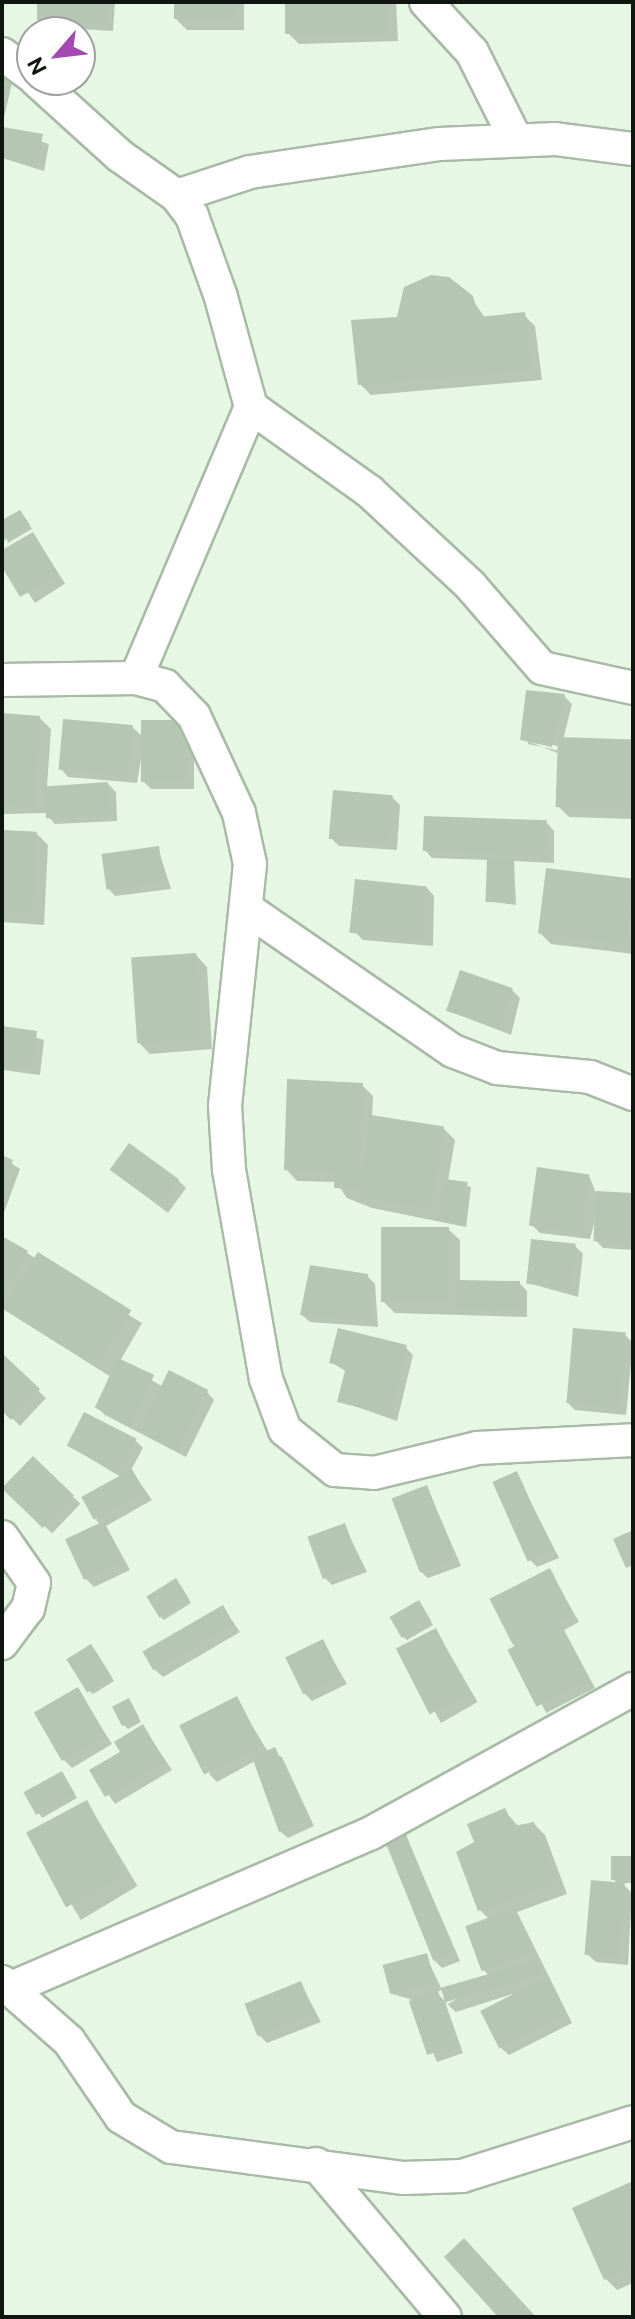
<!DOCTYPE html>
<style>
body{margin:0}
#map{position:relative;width:635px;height:2319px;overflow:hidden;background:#e6f8e4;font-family:Ubuntu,sans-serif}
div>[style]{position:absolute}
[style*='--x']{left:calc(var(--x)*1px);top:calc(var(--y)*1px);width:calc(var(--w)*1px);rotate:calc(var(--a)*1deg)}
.shadow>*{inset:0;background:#0003;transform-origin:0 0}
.building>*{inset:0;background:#b5c6b3;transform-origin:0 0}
.roads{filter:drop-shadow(2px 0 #a9baa7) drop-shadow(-2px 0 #a9baa7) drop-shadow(0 2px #a9baa7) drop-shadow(0 -2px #a9baa7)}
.minor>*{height:32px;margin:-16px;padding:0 16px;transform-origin:16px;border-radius:16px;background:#fff}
span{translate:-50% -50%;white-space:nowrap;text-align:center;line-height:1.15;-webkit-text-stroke:8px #fff;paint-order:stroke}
.frame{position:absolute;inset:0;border:4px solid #0f150f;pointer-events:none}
.north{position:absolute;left:16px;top:16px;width:80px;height:80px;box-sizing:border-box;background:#fff;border:2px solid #9fa19f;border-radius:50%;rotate:242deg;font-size:22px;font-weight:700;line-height:32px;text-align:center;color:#0f150f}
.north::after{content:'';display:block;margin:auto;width:28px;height:36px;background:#a448b2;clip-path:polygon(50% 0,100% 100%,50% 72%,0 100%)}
</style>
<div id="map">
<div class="shadow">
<div style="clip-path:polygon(39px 2px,115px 2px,113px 31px,46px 27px)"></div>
<div style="clip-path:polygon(176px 2px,244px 2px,244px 30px,187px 30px,176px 19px)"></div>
<div style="clip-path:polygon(287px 2px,396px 2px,398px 41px,299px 44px,288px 33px)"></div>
<div style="clip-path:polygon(2px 75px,12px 83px,2px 126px)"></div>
<div style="clip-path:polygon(2px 129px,49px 144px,44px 171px,2px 158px)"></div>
<div style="clip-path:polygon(471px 298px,486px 319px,524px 315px,535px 326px,542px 380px,371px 395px,360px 384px,399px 319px)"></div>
<div style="clip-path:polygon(20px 512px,32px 529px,8px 543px,2px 522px)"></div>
<div style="left:33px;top:534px;width:59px;height:36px;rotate:57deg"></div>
<div style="clip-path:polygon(evenodd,564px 696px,572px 704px,563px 740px,633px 741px,633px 819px,569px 817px,558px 806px,560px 754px,522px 739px,564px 696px,528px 739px,562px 747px,561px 751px,528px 744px,528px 739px)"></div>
<div style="clip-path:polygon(2px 715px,40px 718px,51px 729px,47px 787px,108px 784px,116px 792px,117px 821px,55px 824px,45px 813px,2px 814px)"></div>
<div style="clip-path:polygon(132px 727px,143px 737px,194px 730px,194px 789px,151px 789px,143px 781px,143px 747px,137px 783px,68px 777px,61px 769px)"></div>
<div style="clip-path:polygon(392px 797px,400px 805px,397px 850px,339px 846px,331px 838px)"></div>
<div style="clip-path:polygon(547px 823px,554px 831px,554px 863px,514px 861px,516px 905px,488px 901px,489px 860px,432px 858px,425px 850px)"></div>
<div style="clip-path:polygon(2px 832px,37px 834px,48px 845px,44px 925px,2px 922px)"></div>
<div style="clip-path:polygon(158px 848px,171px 889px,115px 896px,108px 888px)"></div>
<div style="clip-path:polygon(632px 880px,633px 954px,551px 944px,540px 933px)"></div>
<div style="clip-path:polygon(427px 888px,434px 896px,433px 946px,363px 940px,355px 932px)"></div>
<div style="clip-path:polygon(196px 955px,207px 967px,212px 1049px,150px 1054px,138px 1042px)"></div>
<div style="clip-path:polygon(512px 990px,520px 998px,511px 1035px,449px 1011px)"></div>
<div style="clip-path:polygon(2px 1028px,44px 1040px,40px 1075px,2px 1070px)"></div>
<div style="clip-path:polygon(362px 1085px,373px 1096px,372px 1118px,443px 1128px,455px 1140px,448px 1181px,471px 1187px,466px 1227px,372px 1208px,347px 1198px,336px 1182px,297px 1181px,286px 1169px)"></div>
<div style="clip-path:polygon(2px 1157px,20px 1169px,2px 1218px)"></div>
<div style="clip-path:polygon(112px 1170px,178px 1180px,186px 1188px,168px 1213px)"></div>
<div style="clip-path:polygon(589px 1176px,596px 1193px,633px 1195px,633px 1250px,603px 1248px,595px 1240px,597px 1213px,590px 1239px,540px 1233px,532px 1225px)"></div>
<div style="clip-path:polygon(448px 1229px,460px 1240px,460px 1283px,519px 1283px,527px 1291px,527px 1317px,395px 1313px,383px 1301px)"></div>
<div style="clip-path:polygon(2px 1238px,142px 1323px,120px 1361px,163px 1387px,207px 1392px,214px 1400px,186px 1457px,105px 1415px,97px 1407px,111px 1377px,2px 1308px)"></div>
<div style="clip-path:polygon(575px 1246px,583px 1254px,578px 1297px,528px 1283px)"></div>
<div style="clip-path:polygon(367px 1276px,375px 1284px,378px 1327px,310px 1322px,302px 1315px)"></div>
<div style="clip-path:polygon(625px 1335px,633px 1343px,626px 1415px,575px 1410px,567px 1402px)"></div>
<div style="clip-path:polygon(405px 1347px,413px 1355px,397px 1421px,340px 1401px,347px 1372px,331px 1362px)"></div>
<div style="clip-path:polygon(2px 1356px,46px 1398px,20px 1426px,2px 1408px)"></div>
<div style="clip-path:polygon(135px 1440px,143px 1448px,131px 1470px,152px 1500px,106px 1526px,130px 1570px,94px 1587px,86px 1579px,101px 1525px,96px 1520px,121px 1477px,69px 1446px)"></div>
<div style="left:33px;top:1458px;width:66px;height:41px;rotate:44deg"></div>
<div style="clip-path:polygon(516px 1473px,559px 1558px,537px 1567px,529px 1559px)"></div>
<div style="clip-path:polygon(427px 1487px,461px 1566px,428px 1578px,420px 1571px)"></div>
<div style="clip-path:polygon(344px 1525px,367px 1572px,332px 1585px,324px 1577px)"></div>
<div style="clip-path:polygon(550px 1571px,579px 1622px,564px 1630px,595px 1688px,546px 1713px,513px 1643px)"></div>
<div style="clip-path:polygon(179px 1584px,191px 1603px,164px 1620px,160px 1616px)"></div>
<div style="clip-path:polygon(419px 1602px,433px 1625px,407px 1640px,403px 1637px)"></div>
<div style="clip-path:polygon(223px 1608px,240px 1632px,163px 1677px,155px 1670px)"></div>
<div style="left:436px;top:1630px;width:83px;height:42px;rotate:60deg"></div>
<div style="clip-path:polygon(322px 1641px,347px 1684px,312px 1701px,304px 1693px)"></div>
<div style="clip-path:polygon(95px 1650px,114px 1681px,93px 1694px,89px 1691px)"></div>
<div style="clip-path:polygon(77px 1689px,112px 1744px,72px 1768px,64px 1760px)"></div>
<div style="clip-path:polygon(236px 1699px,268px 1752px,282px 1757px,314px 1826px,288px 1838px,280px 1831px,255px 1761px,217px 1782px,209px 1774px)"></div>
<div style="clip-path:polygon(129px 1701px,141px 1722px,128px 1729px,124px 1725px)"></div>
<div style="clip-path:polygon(143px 1727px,172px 1770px,115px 1804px,92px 1771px,122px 1753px)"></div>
<div style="clip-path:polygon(65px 1777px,77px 1798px,42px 1818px,27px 1794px)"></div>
<div style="left:87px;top:1802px;width:98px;height:66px;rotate:59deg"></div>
<div style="clip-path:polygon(504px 1810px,519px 1827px,534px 1824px,545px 1835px,567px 1894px,517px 1912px,572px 2023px,509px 2055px,501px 2048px,512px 1994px,456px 2012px,445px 2002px,463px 2053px,437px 2062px,410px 1999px,392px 1994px,426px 1956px,442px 1990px,436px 1992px,448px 2004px,491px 1978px,483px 1969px,489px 1919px,480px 1910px,476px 1843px)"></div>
<div style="clip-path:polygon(405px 1834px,460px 1961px,442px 1968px,434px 1960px)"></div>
<div style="clip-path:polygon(633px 1858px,633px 1883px,622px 1883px,632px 1893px,628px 1965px,596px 1962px,588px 1955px,619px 1885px,613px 1879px)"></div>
<div style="clip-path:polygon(301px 1984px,321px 2022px,267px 2043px,259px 2035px)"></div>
<div style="clip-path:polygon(633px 2184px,633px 2283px,617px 2290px,606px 2279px)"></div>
</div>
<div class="building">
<div style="clip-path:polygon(37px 2px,107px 2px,106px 24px,37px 20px)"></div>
<div style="left:174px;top:2px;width:60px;height:17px"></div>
<div style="left:285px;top:2px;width:101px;height:32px"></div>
<div style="clip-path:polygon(3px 127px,43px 134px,37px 165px,2px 158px)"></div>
<div style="clip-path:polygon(431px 275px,449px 277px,473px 296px,479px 317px,525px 312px,532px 370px,358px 385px,351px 320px,397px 317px,404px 287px)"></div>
<div style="clip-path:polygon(20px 510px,30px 525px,3px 541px,2px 520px)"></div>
<div style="clip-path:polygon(33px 532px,59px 575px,20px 597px,2px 567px,2px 550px)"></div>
<div style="clip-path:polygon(526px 690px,565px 694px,552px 747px,520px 740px)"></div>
<div style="clip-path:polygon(2px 713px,40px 716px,34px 807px,2px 805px)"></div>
<div style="left:63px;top:719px;width:70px;height:51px;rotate:5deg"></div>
<div style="left:141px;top:720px;width:45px;height:62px"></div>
<div style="left:558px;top:737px;width:75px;height:70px;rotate:2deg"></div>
<div style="left:108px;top:782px;width:32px;height:64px;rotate:86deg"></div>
<div style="left:333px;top:790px;width:60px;height:49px;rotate:5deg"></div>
<div style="left:424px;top:816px;width:123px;height:35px;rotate:2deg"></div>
<div style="left:2px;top:830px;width:35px;height:82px;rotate:3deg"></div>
<div style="left:159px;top:846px;width:36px;height:58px;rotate:82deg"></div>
<div style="left:487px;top:858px;width:27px;height:44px;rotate:2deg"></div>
<div style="left:546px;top:868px;width:88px;height:66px;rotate:7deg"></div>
<div style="left:355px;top:879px;width:72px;height:54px;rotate:6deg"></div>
<div style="left:196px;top:953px;width:86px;height:65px;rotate:86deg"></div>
<div style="left:460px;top:970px;width:56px;height:43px;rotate:19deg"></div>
<div style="clip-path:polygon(2px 1026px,37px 1031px,32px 1068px,2px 1064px)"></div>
<div style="clip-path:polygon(287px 1079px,363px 1083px,359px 1189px,334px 1188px,335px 1172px,284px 1170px)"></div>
<div style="left:371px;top:1115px;width:74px;height:83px;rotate:9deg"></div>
<div style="left:129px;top:1143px;width:62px;height:33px;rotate:36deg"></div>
<div style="clip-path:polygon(2px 1155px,13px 1160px,2px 1190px)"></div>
<div style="left:537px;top:1167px;width:53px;height:59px;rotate:8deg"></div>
<div style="left:444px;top:1179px;width:24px;height:42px;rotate:7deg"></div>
<div style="left:596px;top:1191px;width:37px;height:50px;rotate:3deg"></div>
<div style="left:381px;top:1227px;width:68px;height:75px"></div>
<div style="clip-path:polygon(2px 1236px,28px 1251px,2px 1297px)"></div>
<div style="left:531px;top:1239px;width:45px;height:45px;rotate:6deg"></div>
<div style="left:38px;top:1252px;width:110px;height:67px;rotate:32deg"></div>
<div style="clip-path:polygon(310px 1265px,368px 1274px,371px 1321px,300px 1315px)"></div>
<div style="left:457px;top:1280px;width:63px;height:29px;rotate:1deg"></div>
<div style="clip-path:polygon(338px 1328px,407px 1345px,390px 1415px,337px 1402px,346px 1367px,329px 1363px)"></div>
<div style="left:573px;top:1328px;width:53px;height:75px;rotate:5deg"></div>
<div style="clip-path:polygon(2px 1353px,40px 1389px,11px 1420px,2px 1411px)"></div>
<div style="left:118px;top:1358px;width:40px;height:55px;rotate:25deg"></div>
<div style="left:169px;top:1370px;width:44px;height:68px;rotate:27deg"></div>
<div style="left:84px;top:1412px;width:59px;height:38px;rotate:27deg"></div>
<div style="left:33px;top:1456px;width:57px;height:45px;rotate:44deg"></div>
<div style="left:132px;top:1469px;width:26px;height:58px;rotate:61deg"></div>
<div style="left:517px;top:1471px;width:87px;height:27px;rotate:66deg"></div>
<div style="left:427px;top:1485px;width:79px;height:38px;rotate:69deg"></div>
<div style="left:104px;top:1521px;width:45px;height:43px;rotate:65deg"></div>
<div style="left:345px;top:1523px;width:45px;height:40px;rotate:70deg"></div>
<div style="clip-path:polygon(633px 1530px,633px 1565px,626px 1568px,613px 1539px)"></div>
<div style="left:550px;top:1568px;width:51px;height:68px;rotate:63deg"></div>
<div style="left:176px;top:1578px;width:25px;height:35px;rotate:58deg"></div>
<div style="left:419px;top:1600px;width:24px;height:34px;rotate:60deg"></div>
<div style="left:223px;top:1605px;width:22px;height:93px;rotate:60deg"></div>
<div style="left:560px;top:1623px;width:64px;height:59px;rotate:63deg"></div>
<div style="left:436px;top:1628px;width:74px;height:45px;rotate:63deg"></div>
<div style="left:323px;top:1639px;width:41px;height:42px;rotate:64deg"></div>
<div style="left:91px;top:1644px;width:39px;height:29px;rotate:58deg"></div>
<div style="left:78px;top:1687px;width:56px;height:51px;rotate:60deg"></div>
<div style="left:237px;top:1696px;width:55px;height:65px;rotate:63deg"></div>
<div style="left:129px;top:1698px;width:22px;height:19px;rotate:63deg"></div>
<div style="clip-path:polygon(143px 1724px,165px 1762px,105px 1797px,89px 1770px,120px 1752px,114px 1742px)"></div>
<div style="clip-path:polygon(275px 1747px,308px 1818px,279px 1832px,252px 1757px)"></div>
<div style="left:62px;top:1771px;width:26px;height:44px;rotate:61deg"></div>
<div style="left:87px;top:1800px;width:85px;height:69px;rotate:62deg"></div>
<div style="clip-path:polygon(505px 1808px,514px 1826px,534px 1822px,557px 1883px,478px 1911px,456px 1852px,474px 1842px,467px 1824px)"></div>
<div style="left:405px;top:1832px;width:130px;height:22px;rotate:68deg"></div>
<div style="left:633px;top:1856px;width:24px;height:22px;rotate:90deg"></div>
<div style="left:591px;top:1880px;width:34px;height:75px;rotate:5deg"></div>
<div style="left:515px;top:1908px;width:48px;height:53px;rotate:70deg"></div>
<div style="left:427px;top:1953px;width:30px;height:46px;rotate:75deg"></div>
<div style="left:538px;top:1960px;width:15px;height:101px;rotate:74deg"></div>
<div style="left:547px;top:1977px;width:42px;height:75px;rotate:63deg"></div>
<div style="left:301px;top:1981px;width:35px;height:61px;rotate:68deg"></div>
<div style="left:438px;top:1991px;width:57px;height:31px;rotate:71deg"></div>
<div style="clip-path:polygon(633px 2181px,633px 2267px,604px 2280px,572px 2208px)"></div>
<div style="clip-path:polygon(464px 2238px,536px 2317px,498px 2317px,444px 2257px)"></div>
</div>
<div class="roads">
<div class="minor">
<div style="--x:426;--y:2;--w:68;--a:47.4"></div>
<div style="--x:472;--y:52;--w:98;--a:63.4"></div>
<div style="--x:2;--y:54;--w:37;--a:36"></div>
<div style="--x:36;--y:80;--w:113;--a:42.1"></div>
<div style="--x:120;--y:156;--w:70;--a:35.1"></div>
<div style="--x:251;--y:407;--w:146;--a:35.5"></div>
<div style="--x:370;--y:492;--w:137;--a:42.9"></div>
<div style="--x:470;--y:585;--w:110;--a:49.1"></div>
<div style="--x:542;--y:668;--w:93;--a:12.4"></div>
<div style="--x:136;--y:678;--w:294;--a:-67"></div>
<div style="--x:251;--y:407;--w:114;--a:-105.3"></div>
<div style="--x:221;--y:297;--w:86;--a:-109.7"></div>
<div style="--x:192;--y:216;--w:25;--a:-127"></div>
<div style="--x:177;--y:196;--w:77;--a:-18.2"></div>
<div style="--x:250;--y:172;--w:192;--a:-8.4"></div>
<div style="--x:440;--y:144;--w:115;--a:-2.5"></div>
<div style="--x:555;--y:139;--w:79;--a:7.3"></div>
<div style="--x:2;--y:680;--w:134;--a:-0.9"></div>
<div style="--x:136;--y:678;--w:30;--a:15"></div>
<div style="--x:165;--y:686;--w:42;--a:46"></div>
<div style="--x:194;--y:716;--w:107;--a:65.1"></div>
<div style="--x:239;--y:813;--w:52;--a:77.8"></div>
<div style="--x:250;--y:864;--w:243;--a:95.9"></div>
<div style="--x:225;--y:1106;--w:64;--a:86.4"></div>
<div style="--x:229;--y:1170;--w:212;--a:80"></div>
<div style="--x:266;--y:1379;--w:54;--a:69.6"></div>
<div style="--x:285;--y:1430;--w:64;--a:38.7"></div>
<div style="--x:335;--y:1470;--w:39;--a:4"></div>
<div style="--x:374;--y:1473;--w:106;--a:-13.6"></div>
<div style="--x:477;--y:1448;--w:156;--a:-2.9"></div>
<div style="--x:247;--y:909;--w:250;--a:34.6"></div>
<div style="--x:453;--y:1051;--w:47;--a:21.1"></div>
<div style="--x:497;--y:1068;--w:93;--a:5.5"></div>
<div style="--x:590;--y:1077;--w:46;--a:21.6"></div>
<div style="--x:2;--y:1537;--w:56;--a:55.2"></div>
<div style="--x:34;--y:1583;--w:26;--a:103"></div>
<div style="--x:28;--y:1608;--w:44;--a:126.6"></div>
<div style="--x:2;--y:1982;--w:89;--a:41.4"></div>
<div style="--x:69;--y:2041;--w:92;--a:55.6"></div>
<div style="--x:121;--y:2117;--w:58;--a:31"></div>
<div style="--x:171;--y:2147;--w:235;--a:7.6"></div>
<div style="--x:404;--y:2178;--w:58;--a:-2"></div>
<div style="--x:462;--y:2176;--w:179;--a:-17.5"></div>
<div style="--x:9;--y:1989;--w:394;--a:-23.3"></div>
<div style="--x:371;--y:1833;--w:299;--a:-28.8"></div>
<div style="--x:316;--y:2164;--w:200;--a:49.9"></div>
</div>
</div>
<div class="frame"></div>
<div class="north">N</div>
</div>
